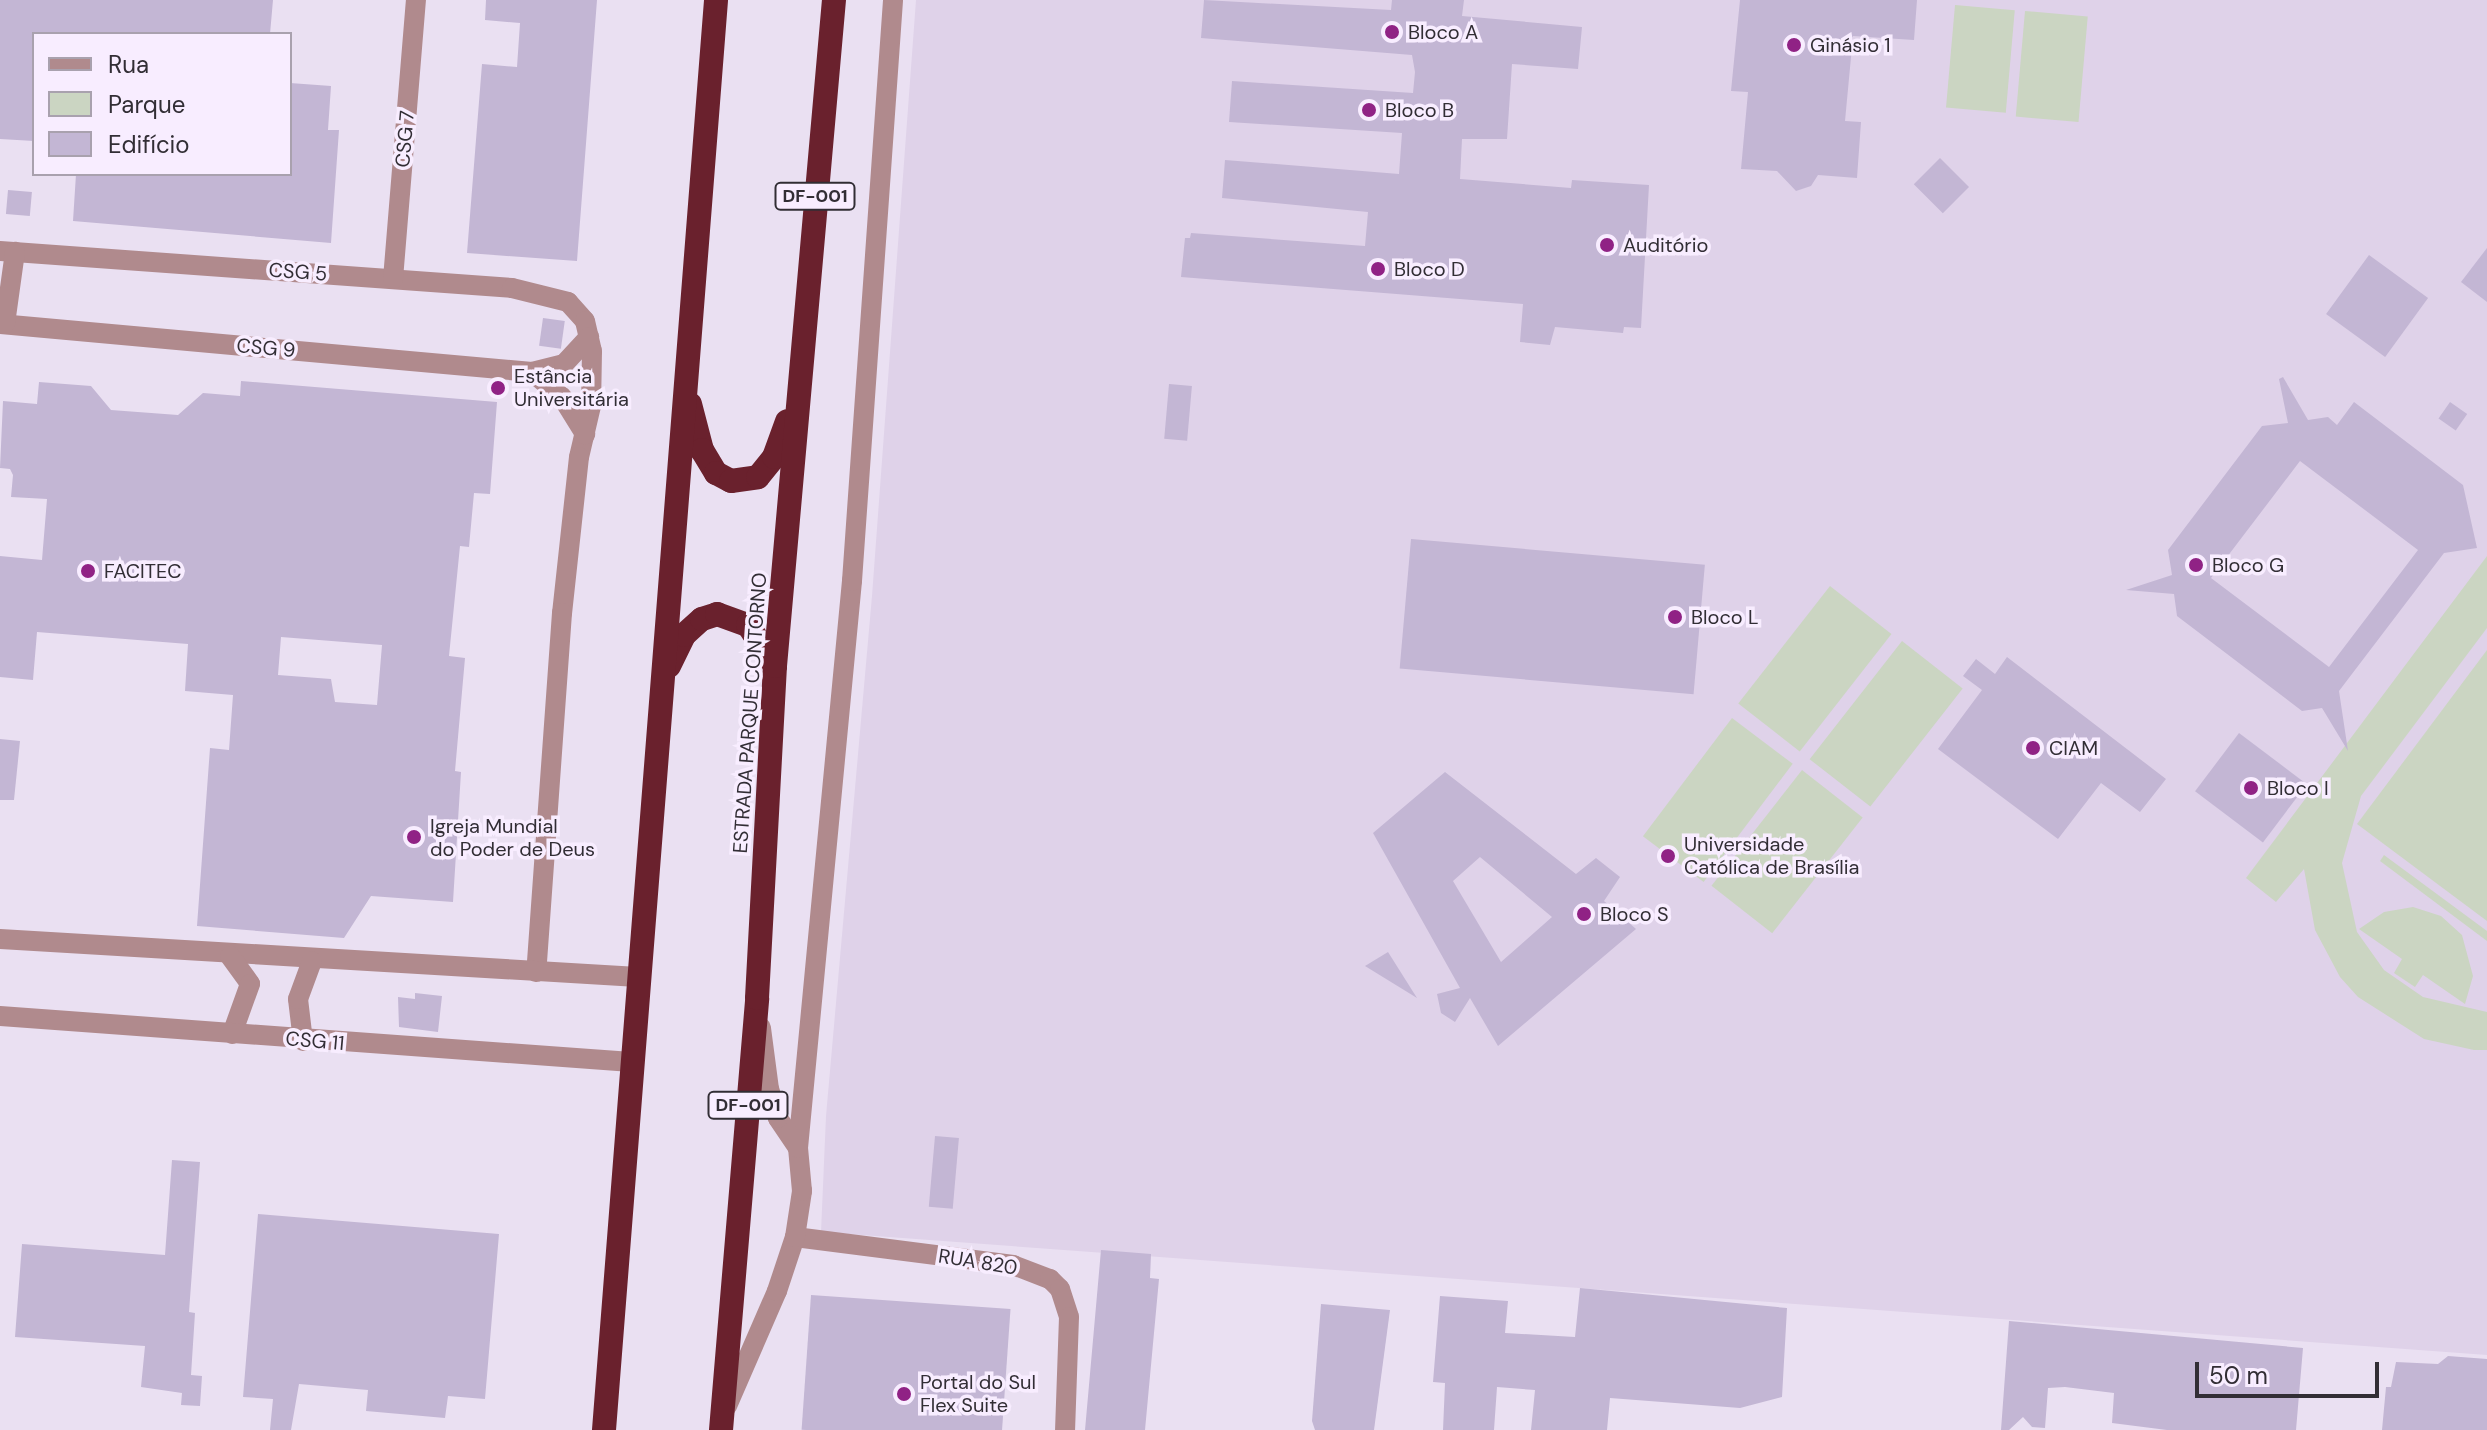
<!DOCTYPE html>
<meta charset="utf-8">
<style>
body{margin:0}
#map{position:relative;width:2487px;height:1430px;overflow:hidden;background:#eae0f2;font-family:"DM Sans",sans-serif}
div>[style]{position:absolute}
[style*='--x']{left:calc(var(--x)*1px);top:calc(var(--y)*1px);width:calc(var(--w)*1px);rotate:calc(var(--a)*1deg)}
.built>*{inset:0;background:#dfd2e9}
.green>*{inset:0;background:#cbd5c2;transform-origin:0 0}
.building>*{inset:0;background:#c3b6d4;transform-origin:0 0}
.minor>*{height:20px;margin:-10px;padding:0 10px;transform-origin:10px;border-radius:10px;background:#b08a8d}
.highway>*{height:24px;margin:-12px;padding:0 12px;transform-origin:12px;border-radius:12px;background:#6a212d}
.dots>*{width:22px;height:22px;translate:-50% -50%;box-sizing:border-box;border:4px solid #f8edff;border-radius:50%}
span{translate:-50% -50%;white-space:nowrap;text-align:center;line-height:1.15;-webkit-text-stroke:7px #f8edff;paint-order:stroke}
.shield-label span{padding:2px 6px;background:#f8edff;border:2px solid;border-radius:6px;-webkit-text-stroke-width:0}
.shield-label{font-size:18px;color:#322e35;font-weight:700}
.poi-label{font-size:20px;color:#322e35}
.left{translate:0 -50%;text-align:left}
.street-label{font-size:20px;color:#322e35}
.legend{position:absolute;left:32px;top:32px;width:260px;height:144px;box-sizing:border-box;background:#f8edff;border:2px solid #a9a1ae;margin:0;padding:10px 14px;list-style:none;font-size:24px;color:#322e35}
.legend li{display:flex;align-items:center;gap:16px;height:40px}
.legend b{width:40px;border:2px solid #a9a1ae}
.scale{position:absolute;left:2195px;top:1362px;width:184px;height:36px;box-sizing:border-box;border:4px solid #322e35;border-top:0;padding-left:10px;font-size:24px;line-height:28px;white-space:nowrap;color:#322e35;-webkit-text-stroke:6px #f8edff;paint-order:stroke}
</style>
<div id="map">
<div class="built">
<div style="clip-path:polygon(916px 0,2487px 0,2487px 1355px,821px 1232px,826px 1116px,872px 596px)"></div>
</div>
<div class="green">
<div style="left:1955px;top:5px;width:60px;height:103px;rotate:5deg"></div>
<div style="left:2025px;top:11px;width:63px;height:106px;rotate:5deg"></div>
<div style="clip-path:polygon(2487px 556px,2487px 628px,2361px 796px,2342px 863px,2357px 932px,2384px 970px,2423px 997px,2487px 1012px,2487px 1050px,2474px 1050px,2424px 1039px,2358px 997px,2340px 977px,2315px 930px,2304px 869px,2276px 902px,2246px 878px)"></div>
<div style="left:1830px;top:586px;width:78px;height:149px;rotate:38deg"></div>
<div style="left:1902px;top:641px;width:77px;height:150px;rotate:38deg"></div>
<div style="clip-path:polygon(2487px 650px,2487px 921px,2357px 824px)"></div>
<div style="left:1732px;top:718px;width:76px;height:148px;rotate:37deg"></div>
<div style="left:1802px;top:770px;width:77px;height:147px;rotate:38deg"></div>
<div style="clip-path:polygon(2384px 855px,2487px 931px,2487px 941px,2380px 861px)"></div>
<div style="clip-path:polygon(2413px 907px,2441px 916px,2462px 935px,2473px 976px,2465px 1004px,2423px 975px,2415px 987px,2394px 973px,2402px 959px,2359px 929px,2384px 912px)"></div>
</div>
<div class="building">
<div style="clip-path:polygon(0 0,273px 0,270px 34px,34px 34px,34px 141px,0 139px)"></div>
<div style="clip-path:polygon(486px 0,597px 0,577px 261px,467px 253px,482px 64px,517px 67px,520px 23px,485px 20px)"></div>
<div style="clip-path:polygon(1204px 0,1391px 10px,1392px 0,1464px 0,1462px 16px,1582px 27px,1578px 69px,1512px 64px,1507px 139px,1462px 139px,1460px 179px,1571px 188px,1572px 180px,1649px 185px,1641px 328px,1624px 327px,1623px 333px,1555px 327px,1550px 345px,1520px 342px,1523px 304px,1181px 277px,1185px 238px,1190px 238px,1191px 233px,1365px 246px,1368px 212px,1222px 198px,1225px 160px,1399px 174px,1402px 133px,1229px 122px,1232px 81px,1413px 93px,1415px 72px,1412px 55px,1201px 38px)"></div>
<div style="clip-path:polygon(1740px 0,1917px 0,1914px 40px,1853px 36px,1845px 121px,1861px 122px,1857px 178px,1818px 175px,1811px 186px,1796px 191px,1777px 171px,1741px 169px,1748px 92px,1731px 91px)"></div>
<div style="clip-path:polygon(290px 83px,331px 86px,328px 130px,339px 130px,331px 243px,73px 221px,76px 174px,290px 174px)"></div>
<div style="left:1940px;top:158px;width:41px;height:37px;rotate:45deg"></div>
<div style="left:8px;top:190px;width:24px;height:24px;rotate:5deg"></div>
<div style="clip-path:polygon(2487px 248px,2487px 302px,2461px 282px)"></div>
<div style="left:2369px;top:255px;width:73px;height:73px;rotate:36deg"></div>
<div style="left:543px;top:318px;width:22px;height:28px;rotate:8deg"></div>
<div style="clip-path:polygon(evenodd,2283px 377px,2308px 420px,2328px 417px,2337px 425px,2354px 402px,2463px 485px,2477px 548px,2444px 553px,2339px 691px,2348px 751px,2322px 708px,2302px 711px,2177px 616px,2174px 594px,2126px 590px,2172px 575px,2168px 550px,2262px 426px,2288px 423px,2279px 379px,2283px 377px,2300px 461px,2418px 550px,2329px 667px,2211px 578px,2300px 461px)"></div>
<div style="clip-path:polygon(evenodd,241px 381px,497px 402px,490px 494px,474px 493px,469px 547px,460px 546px,449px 656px,465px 658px,455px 771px,461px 772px,453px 902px,371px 896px,344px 938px,197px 926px,210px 748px,229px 750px,233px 695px,185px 691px,188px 644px,37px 632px,33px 680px,0 677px,0 556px,42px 560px,47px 499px,11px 497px,13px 475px,10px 469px,0 468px,3px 401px,37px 404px,39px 382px,91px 386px,111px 410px,178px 415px,203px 393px,240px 396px,241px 381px,281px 637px,382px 645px,377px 705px,335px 702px,331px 679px,278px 675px,281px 637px)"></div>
<div style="left:1169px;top:384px;width:23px;height:55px;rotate:5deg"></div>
<div style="left:2450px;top:402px;width:21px;height:20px;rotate:35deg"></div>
<div style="left:1411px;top:539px;width:295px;height:130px;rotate:5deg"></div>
<div style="clip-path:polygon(2007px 657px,2166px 779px,2140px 812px,2101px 783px,2058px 839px,1938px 749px,1982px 690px,1963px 676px,1976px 659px,1995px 674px)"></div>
<div style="left:2239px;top:733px;width:85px;height:73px;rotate:37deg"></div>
<div style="clip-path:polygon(0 739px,20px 741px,14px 800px,0 800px)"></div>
<div style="clip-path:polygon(evenodd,1445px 772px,1576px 874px,1596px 858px,1620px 877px,1604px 901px,1636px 929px,1498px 1046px,1470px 998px,1455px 1022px,1441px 1013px,1437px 994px,1460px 988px,1373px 833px,1445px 772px,1480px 857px,1552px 917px,1501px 962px,1453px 881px,1480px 857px)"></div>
<div style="clip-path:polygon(1388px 952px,1417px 998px,1365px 966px)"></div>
<div style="clip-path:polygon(415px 993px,442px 996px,438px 1032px,399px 1027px,398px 997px,415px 999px)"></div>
<div style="left:935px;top:1136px;width:24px;height:71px;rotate:5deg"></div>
<div style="clip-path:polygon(172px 1160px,200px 1162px,189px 1312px,195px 1313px,191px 1375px,202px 1376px,200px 1406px,181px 1405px,182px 1393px,141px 1387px,145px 1346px,15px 1337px,22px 1244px,165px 1255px)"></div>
<div style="clip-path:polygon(258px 1214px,499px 1234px,485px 1399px,448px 1396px,445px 1418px,366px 1411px,368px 1390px,299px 1384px,291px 1430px,270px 1430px,273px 1399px,243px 1397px)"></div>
<div style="clip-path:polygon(1101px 1250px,1151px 1254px,1150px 1278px,1159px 1279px,1145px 1430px,1085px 1430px)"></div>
<div style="clip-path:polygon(1580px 1288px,1787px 1308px,1782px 1397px,1740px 1408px,1610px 1398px,1607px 1430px,1531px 1430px,1535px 1390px,1497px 1387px,1494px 1430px,1443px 1430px,1445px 1383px,1433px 1382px,1440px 1296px,1508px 1301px,1505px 1333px,1575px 1337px)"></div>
<div style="left:811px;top:1295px;width:200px;height:135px;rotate:4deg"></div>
<div style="clip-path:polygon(1321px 1304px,1390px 1310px,1374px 1430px,1315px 1430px,1312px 1421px)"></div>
<div style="clip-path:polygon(2009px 1321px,2303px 1348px,2296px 1430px,2167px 1430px,2112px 1423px,2114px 1393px,2065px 1387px,2048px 1388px,2045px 1428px,2032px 1427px,2023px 1417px,2009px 1430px,2001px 1430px)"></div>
<div style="clip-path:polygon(2448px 1356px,2487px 1359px,2487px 1430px,2382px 1430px,2386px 1387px,2391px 1387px,2396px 1362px,2438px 1364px)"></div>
</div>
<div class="minor">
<div style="--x:0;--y:251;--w:513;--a:4.13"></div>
<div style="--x:512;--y:288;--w:58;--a:14"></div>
<div style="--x:568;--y:302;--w:25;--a:48"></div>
<div style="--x:585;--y:321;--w:31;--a:77"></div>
<div style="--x:592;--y:351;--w:55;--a:91"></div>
<div style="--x:591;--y:406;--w:52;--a:103.2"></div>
<div style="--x:579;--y:457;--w:157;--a:96.2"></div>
<div style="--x:562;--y:613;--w:360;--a:94.1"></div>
<div style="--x:393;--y:279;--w:280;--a:-85.3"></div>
<div style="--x:0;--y:324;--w:534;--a:5.16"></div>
<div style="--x:532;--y:372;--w:33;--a:-14"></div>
<div style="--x:564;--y:364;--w:37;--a:-47"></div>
<div style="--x:5;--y:324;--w:73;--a:-82.1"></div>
<div style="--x:532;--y:372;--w:39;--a:40"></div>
<div style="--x:562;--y:397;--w:44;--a:58.1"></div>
<div style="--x:0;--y:939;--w:639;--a:3.41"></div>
<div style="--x:230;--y:956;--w:34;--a:54"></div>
<div style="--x:250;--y:984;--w:53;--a:109.8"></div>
<div style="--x:0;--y:1016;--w:633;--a:4.17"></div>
<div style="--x:303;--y:1041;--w:42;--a:-96.8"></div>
<div style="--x:298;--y:999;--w:40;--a:-69.8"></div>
<div style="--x:798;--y:1148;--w:570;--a:-84.56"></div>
<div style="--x:852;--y:581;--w:582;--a:-85.96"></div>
<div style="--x:795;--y:1237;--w:220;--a:7.3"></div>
<div style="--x:1013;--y:1265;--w:40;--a:21"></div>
<div style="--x:1050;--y:1279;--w:14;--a:45"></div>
<div style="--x:1060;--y:1289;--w:29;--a:72"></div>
<div style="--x:1069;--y:1317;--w:113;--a:92"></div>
<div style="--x:727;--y:1406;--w:125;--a:-66.5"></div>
<div style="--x:777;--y:1291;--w:57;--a:-71.6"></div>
<div style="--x:795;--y:1237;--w:47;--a:-81.3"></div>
<div style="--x:802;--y:1191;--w:43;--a:-95.3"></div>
<div style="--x:798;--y:1148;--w:36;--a:-124"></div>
<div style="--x:778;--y:1118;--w:30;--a:-107"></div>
<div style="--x:769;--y:1089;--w:62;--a:-97.5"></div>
</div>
<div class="highway">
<div style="--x:690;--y:404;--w:48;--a:75.4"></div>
<div style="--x:702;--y:450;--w:27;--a:59"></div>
<div style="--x:716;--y:473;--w:17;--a:28"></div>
<div style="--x:731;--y:481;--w:27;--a:-8"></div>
<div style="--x:758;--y:477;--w:26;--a:-51"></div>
<div style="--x:774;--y:457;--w:38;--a:-70"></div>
<div style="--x:669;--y:666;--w:34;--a:-64"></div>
<div style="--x:684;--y:635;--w:24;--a:-42"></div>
<div style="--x:702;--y:619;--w:16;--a:-18"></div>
<div style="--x:717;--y:614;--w:33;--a:20"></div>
<div style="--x:748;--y:625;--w:49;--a:56.6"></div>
<div style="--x:604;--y:1430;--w:1434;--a:-85.52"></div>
<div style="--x:721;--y:1430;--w:433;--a:-85.2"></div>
<div style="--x:757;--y:998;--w:332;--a:-86.9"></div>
<div style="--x:775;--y:666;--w:669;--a:-84.94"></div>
</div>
<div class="dots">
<div style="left:1392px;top:32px;background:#902285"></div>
<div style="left:1794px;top:45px;background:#902285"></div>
<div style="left:1369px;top:110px;background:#902285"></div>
<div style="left:1607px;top:245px;background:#902285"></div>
<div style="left:1378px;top:269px;background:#902285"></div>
<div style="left:498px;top:388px;background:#902285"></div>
<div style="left:2196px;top:565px;background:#902285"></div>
<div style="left:88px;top:571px;background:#902285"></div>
<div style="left:1675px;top:617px;background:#902285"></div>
<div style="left:2033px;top:748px;background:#902285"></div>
<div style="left:2251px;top:788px;background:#902285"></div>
<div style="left:414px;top:837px;background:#902285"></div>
<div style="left:1668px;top:856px;background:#902285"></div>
<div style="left:1584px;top:914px;background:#902285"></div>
<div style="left:904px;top:1394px;background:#902285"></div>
</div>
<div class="shield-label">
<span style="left:815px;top:196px">DF-001</span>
<span style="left:748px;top:1105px">DF-001</span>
</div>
<div class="poi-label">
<span class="left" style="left:1408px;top:32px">Bloco A</span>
<span class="left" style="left:1810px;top:45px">Ginásio 1</span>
<span class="left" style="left:1385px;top:110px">Bloco B</span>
<span class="left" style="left:1623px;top:245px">Auditório</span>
<span class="left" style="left:1394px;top:269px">Bloco D</span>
<span class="left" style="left:514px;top:388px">Estância<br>Universitária</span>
<span class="left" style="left:2212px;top:565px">Bloco G</span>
<span class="left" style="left:104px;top:571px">FACITEC</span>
<span class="left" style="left:1691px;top:617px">Bloco L</span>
<span class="left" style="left:2049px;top:748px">CIAM</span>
<span class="left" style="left:2267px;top:788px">Bloco I</span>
<span class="left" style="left:430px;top:838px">Igreja Mundial<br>do Poder de Deus</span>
<span class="left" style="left:1684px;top:856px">Universidade<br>Católica de Brasília</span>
<span class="left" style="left:1600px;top:914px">Bloco S</span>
<span class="left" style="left:920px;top:1394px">Portal do Sul<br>Flex Suite</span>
</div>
<div class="street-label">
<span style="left:405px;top:139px;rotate:-85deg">CSG 7</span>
<span style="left:298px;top:272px;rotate:4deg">CSG 5</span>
<span style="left:266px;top:348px;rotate:5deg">CSG 9</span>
<span style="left:750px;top:713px;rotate:-86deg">ESTRADA PARQUE CONTORNO</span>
<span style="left:315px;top:1041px;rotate:5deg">CSG 11</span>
<span style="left:978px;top:1262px;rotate:9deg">RUA 820</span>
</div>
<ul class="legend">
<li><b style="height:10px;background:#b08a8d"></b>Rua</li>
<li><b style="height:22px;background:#cbd5c2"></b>Parque</li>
<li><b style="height:22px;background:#c3b6d4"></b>Edifício</li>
</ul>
<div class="scale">50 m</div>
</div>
